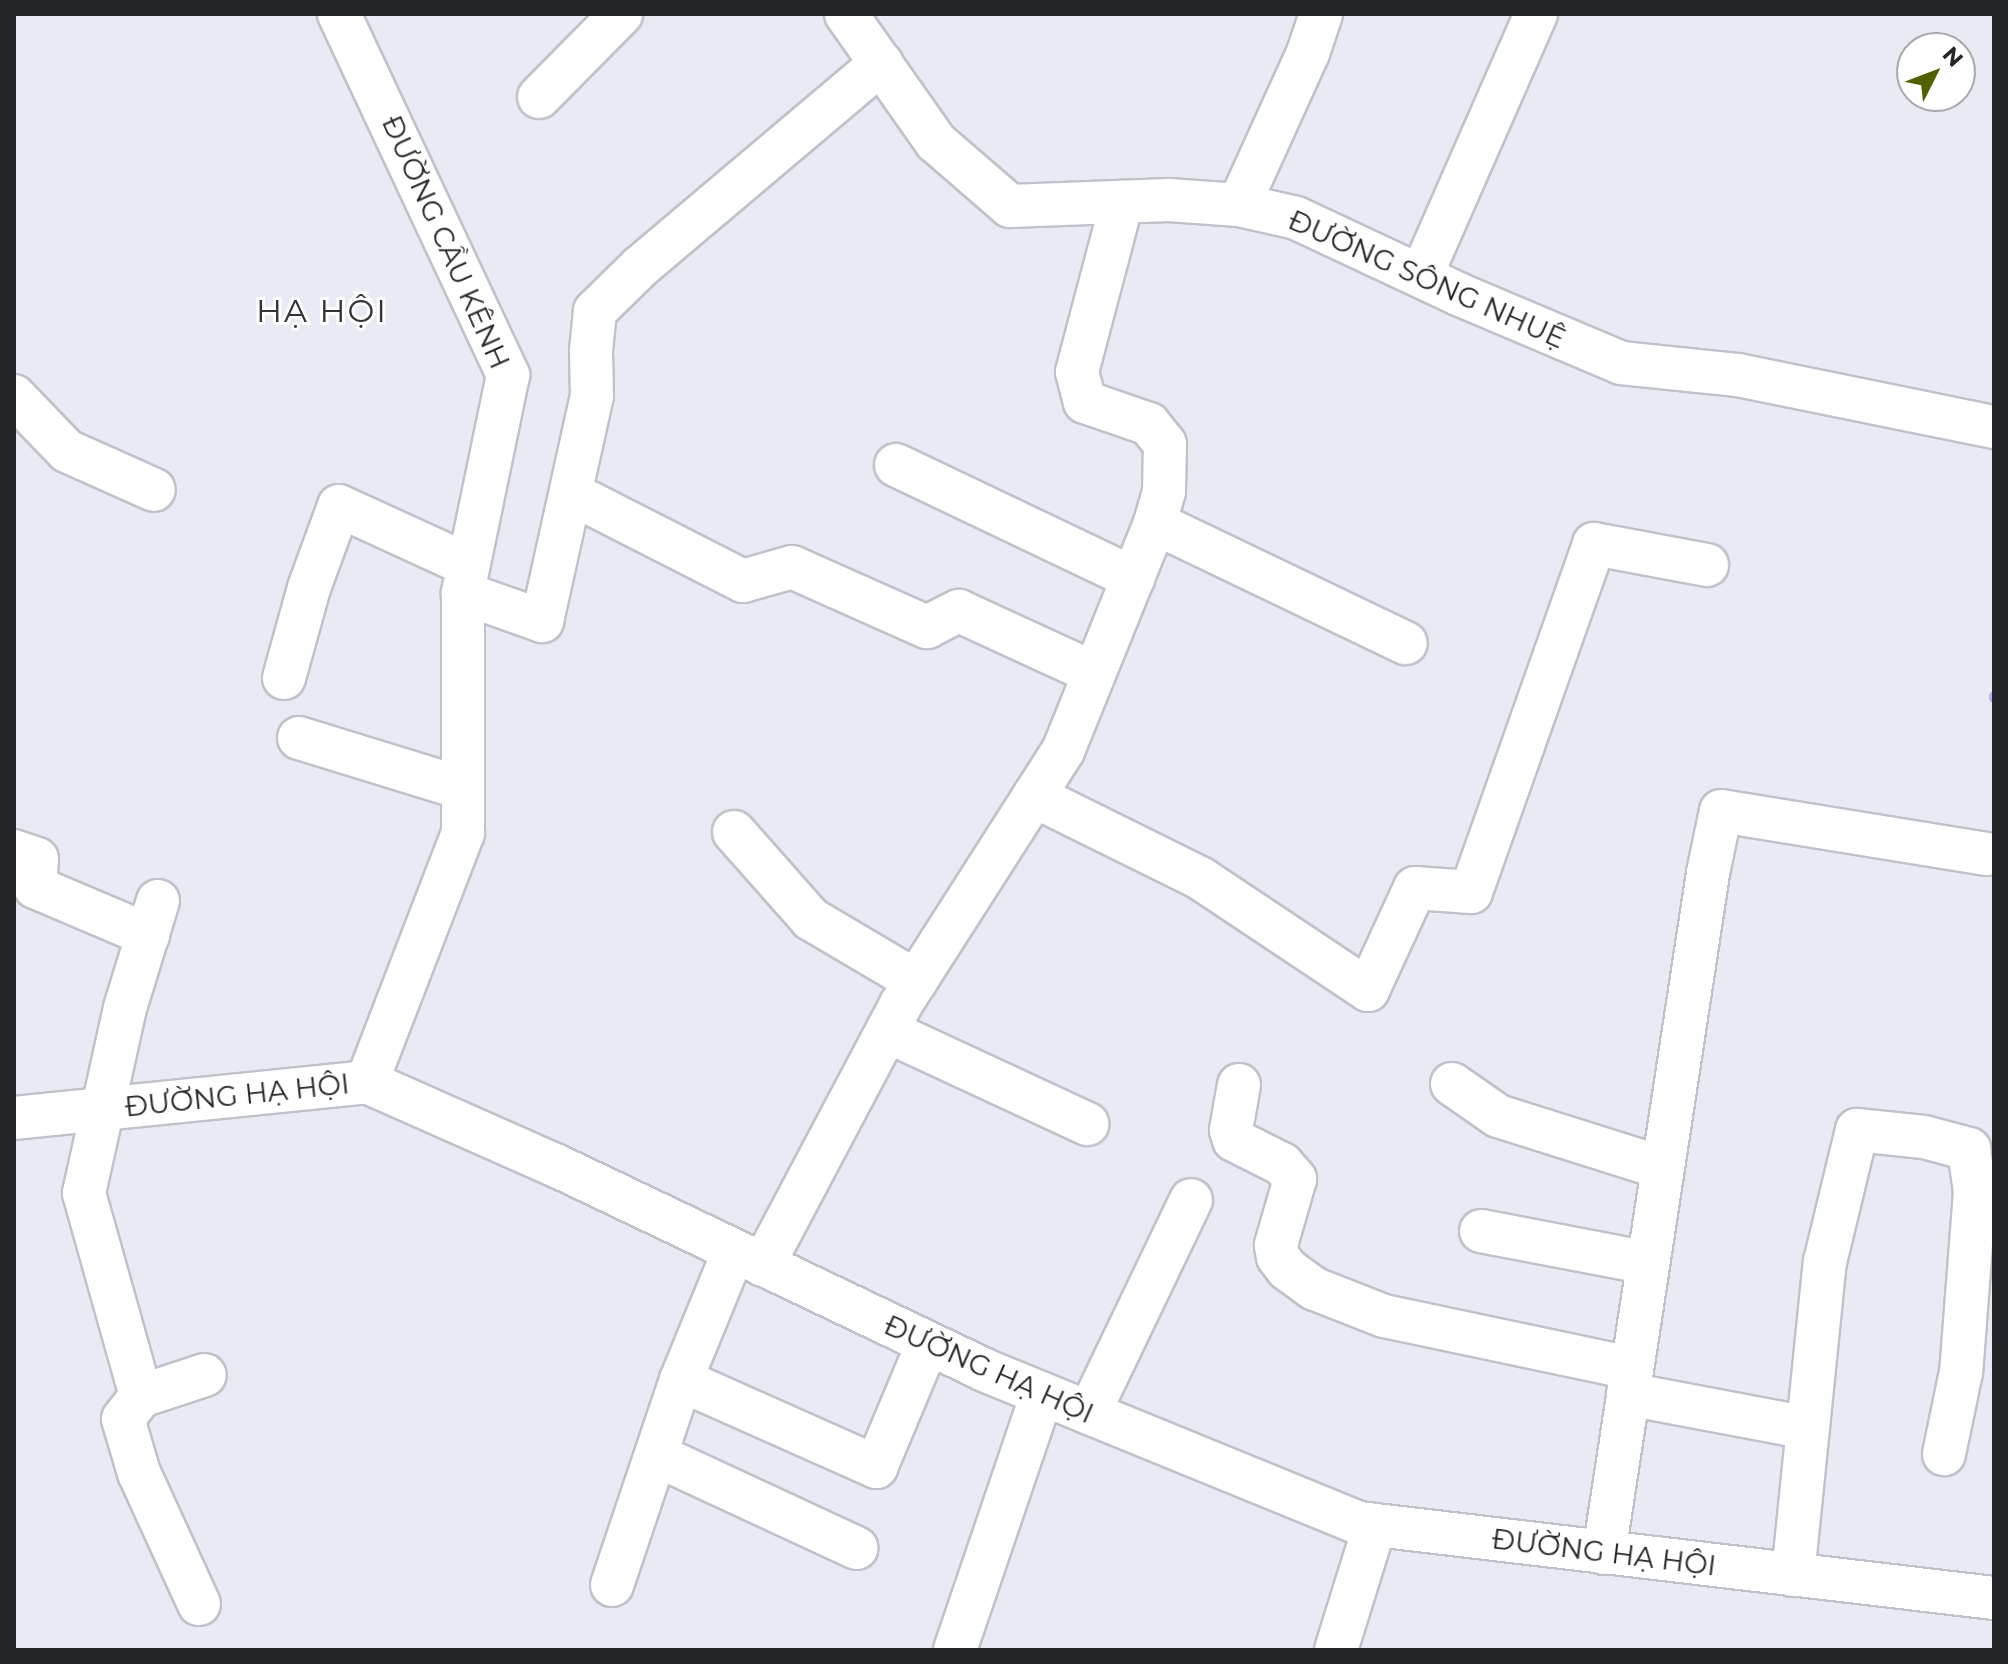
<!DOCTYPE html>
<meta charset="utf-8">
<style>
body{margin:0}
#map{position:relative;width:2008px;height:1664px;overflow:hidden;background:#e9ebf4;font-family:Montserrat,sans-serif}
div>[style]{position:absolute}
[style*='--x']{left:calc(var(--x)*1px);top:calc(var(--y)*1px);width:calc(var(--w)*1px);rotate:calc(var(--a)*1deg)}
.stream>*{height:11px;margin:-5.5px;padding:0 5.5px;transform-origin:5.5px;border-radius:5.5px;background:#a9b5f6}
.roads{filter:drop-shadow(2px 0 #c0c2ca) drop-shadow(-2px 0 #c0c2ca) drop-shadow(0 2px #c0c2ca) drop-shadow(0 -2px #c0c2ca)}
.minor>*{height:42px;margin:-21px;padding:0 21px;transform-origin:21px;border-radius:21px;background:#fff}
span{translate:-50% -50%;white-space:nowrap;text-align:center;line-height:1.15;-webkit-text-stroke:6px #fff;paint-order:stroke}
.street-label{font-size:28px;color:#242528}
.quarter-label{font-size:32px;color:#323339;letter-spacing:2px}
.frame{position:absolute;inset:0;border:16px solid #242528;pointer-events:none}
.north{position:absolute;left:1896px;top:32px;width:80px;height:80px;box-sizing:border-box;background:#fff;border:2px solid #a7a8a9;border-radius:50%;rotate:48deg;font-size:22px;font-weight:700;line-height:32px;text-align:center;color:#242528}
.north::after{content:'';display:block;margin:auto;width:28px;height:36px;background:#536000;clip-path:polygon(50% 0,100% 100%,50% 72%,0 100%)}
</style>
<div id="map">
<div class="stream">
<div style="--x:1994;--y:696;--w:1;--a:90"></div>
</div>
<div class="roads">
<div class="minor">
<div style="--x:339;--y:14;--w:399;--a:64.9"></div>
<div style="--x:508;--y:375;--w:223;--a:101.7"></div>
<div style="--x:463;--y:593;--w:240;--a:90"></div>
<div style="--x:463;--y:833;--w:267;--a:111.1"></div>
<div style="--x:846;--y:14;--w:156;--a:54.9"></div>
<div style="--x:936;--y:142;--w:98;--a:40.9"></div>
<div style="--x:1010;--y:206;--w:159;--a:-2.2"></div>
<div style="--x:1169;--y:200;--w:70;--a:4.1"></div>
<div style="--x:1239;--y:205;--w:58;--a:12.8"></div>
<div style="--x:1296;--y:218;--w:179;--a:25.1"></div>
<div style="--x:1458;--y:294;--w:177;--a:22.9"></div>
<div style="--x:1621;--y:363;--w:118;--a:5.9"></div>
<div style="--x:1738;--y:375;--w:261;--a:11.5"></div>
<div style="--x:539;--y:97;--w:117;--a:-45.3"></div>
<div style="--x:1239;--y:205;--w:167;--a:-65.6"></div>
<div style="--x:1308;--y:53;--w:41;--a:-71.6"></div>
<div style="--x:1421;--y:276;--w:286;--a:-66.3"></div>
<div style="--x:14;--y:396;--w:76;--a:46.1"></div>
<div style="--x:67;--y:451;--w:95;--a:24.1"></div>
<div style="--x:896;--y:465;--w:263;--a:25.5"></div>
<div style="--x:588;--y:502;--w:174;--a:27"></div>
<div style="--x:743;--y:581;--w:51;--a:-15.9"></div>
<div style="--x:792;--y:567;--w:148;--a:24"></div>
<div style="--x:927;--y:627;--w:36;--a:-27"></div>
<div style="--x:959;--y:611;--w:149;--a:24.7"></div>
<div style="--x:1155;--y:523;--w:278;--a:25.6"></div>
<div style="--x:463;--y:593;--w:84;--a:19.5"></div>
<div style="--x:542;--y:621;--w:230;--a:-77.5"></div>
<div style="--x:592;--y:396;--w:45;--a:-91.3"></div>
<div style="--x:591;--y:351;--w:40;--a:-84.3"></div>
<div style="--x:595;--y:311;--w:63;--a:-44.4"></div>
<div style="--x:640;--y:267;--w:316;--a:-40.2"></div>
<div style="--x:284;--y:678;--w:93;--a:-74.5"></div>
<div style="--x:309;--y:588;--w:87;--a:-69.9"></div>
<div style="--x:339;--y:506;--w:142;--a:24.6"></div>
<div style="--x:299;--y:738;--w:170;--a:17.1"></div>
<div style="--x:1034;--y:796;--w:185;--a:26.3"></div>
<div style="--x:1200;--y:878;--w:202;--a:33.7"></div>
<div style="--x:1368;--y:990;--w:112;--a:-65.3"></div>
<div style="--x:1415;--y:888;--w:56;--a:4.1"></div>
<div style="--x:1471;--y:892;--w:369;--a:-70.5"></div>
<div style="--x:1594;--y:544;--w:115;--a:10.5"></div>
<div style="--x:734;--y:832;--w:116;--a:48.5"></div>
<div style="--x:811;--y:919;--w:122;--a:30.6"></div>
<div style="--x:14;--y:851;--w:24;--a:19"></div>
<div style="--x:37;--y:859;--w:28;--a:94"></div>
<div style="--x:35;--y:887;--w:123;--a:23"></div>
<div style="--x:887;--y:1031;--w:221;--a:24.9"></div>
<div style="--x:1452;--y:1084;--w:56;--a:34.8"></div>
<div style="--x:1498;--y:1116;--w:173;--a:17.5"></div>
<div style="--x:1239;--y:1085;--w:46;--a:100.1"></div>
<div style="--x:1231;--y:1130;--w:10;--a:73"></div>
<div style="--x:1234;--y:1140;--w:54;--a:26.6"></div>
<div style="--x:1282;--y:1164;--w:20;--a:49"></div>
<div style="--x:1295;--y:1179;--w:69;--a:106.1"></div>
<div style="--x:1276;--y:1245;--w:12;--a:81"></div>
<div style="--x:1278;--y:1257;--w:15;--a:53"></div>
<div style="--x:1287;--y:1269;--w:34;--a:36"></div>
<div style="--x:1315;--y:1289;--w:74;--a:21.4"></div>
<div style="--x:1384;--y:1316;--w:252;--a:11.9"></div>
<div style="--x:14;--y:1118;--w:355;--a:-5.8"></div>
<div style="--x:367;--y:1082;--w:208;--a:23.9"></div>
<div style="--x:557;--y:1166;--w:473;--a:25.5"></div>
<div style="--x:984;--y:1370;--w:405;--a:22.2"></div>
<div style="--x:1359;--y:1523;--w:639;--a:6.74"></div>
<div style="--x:1481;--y:1231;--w:170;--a:10.8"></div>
<div style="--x:763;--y:1265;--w:295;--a:-62.1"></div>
<div style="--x:901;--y:1004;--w:300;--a:-57.4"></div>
<div style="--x:1063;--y:751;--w:246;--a:-68"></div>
<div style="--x:1155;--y:523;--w:33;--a:-74"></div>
<div style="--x:1164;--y:491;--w:47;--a:-88.8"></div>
<div style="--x:1165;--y:444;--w:26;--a:-129"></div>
<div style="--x:1149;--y:424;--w:68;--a:-161"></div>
<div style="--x:1085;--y:402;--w:31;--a:-105"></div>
<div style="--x:1077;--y:372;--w:176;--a:-75.2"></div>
<div style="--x:681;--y:1380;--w:214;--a:24"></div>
<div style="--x:876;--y:1467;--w:134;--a:-67.2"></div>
<div style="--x:1628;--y:1394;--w:183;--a:10.7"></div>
<div style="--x:141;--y:1396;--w:211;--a:-105.7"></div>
<div style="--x:84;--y:1193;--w:189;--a:-77.5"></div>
<div style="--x:125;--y:1008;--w:112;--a:-72.9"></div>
<div style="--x:1089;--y:1413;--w:236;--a:-64.4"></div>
<div style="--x:656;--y:1455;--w:221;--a:24.9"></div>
<div style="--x:1604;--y:1553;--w:688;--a:-81.3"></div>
<div style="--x:1708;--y:873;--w:63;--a:-78.2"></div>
<div style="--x:1721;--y:811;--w:269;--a:9.2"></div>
<div style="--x:1793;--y:1575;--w:315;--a:-84.2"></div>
<div style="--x:1825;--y:1262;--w:136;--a:-76.4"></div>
<div style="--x:1857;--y:1130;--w:67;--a:6"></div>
<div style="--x:1924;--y:1137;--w:47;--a:14.9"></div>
<div style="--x:1969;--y:1149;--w:43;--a:82.1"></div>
<div style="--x:1975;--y:1192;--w:181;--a:94.4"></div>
<div style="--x:1961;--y:1372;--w:84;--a:101.7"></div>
<div style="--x:612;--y:1585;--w:216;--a:-71.4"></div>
<div style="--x:681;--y:1380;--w:139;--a:-67.7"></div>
<div style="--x:199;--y:1604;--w:144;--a:-114.6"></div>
<div style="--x:139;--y:1473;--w:56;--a:-106.5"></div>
<div style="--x:123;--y:1419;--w:29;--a:-52"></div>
<div style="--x:141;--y:1396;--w:67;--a:-18.2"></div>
<div style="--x:955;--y:1650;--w:270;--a:-71.2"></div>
<div style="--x:1336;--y:1650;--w:131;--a:-72.7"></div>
</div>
</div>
<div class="street-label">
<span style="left:446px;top:242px;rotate:66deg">ĐƯỜNG CẦU KÊNH</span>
<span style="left:1427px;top:279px;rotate:24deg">ĐƯỜNG SÔNG NHUỆ</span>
<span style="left:237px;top:1095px;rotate:-6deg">ĐƯỜNG HẠ HỘI</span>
<span style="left:989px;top:1369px;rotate:24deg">ĐƯỜNG HẠ HỘI</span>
<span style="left:1604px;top:1552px;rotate:7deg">ĐƯỜNG HẠ HỘI</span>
</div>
<div class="quarter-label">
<span style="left:322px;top:311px">HẠ HỘI</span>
</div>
<div class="frame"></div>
<div class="north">N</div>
</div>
